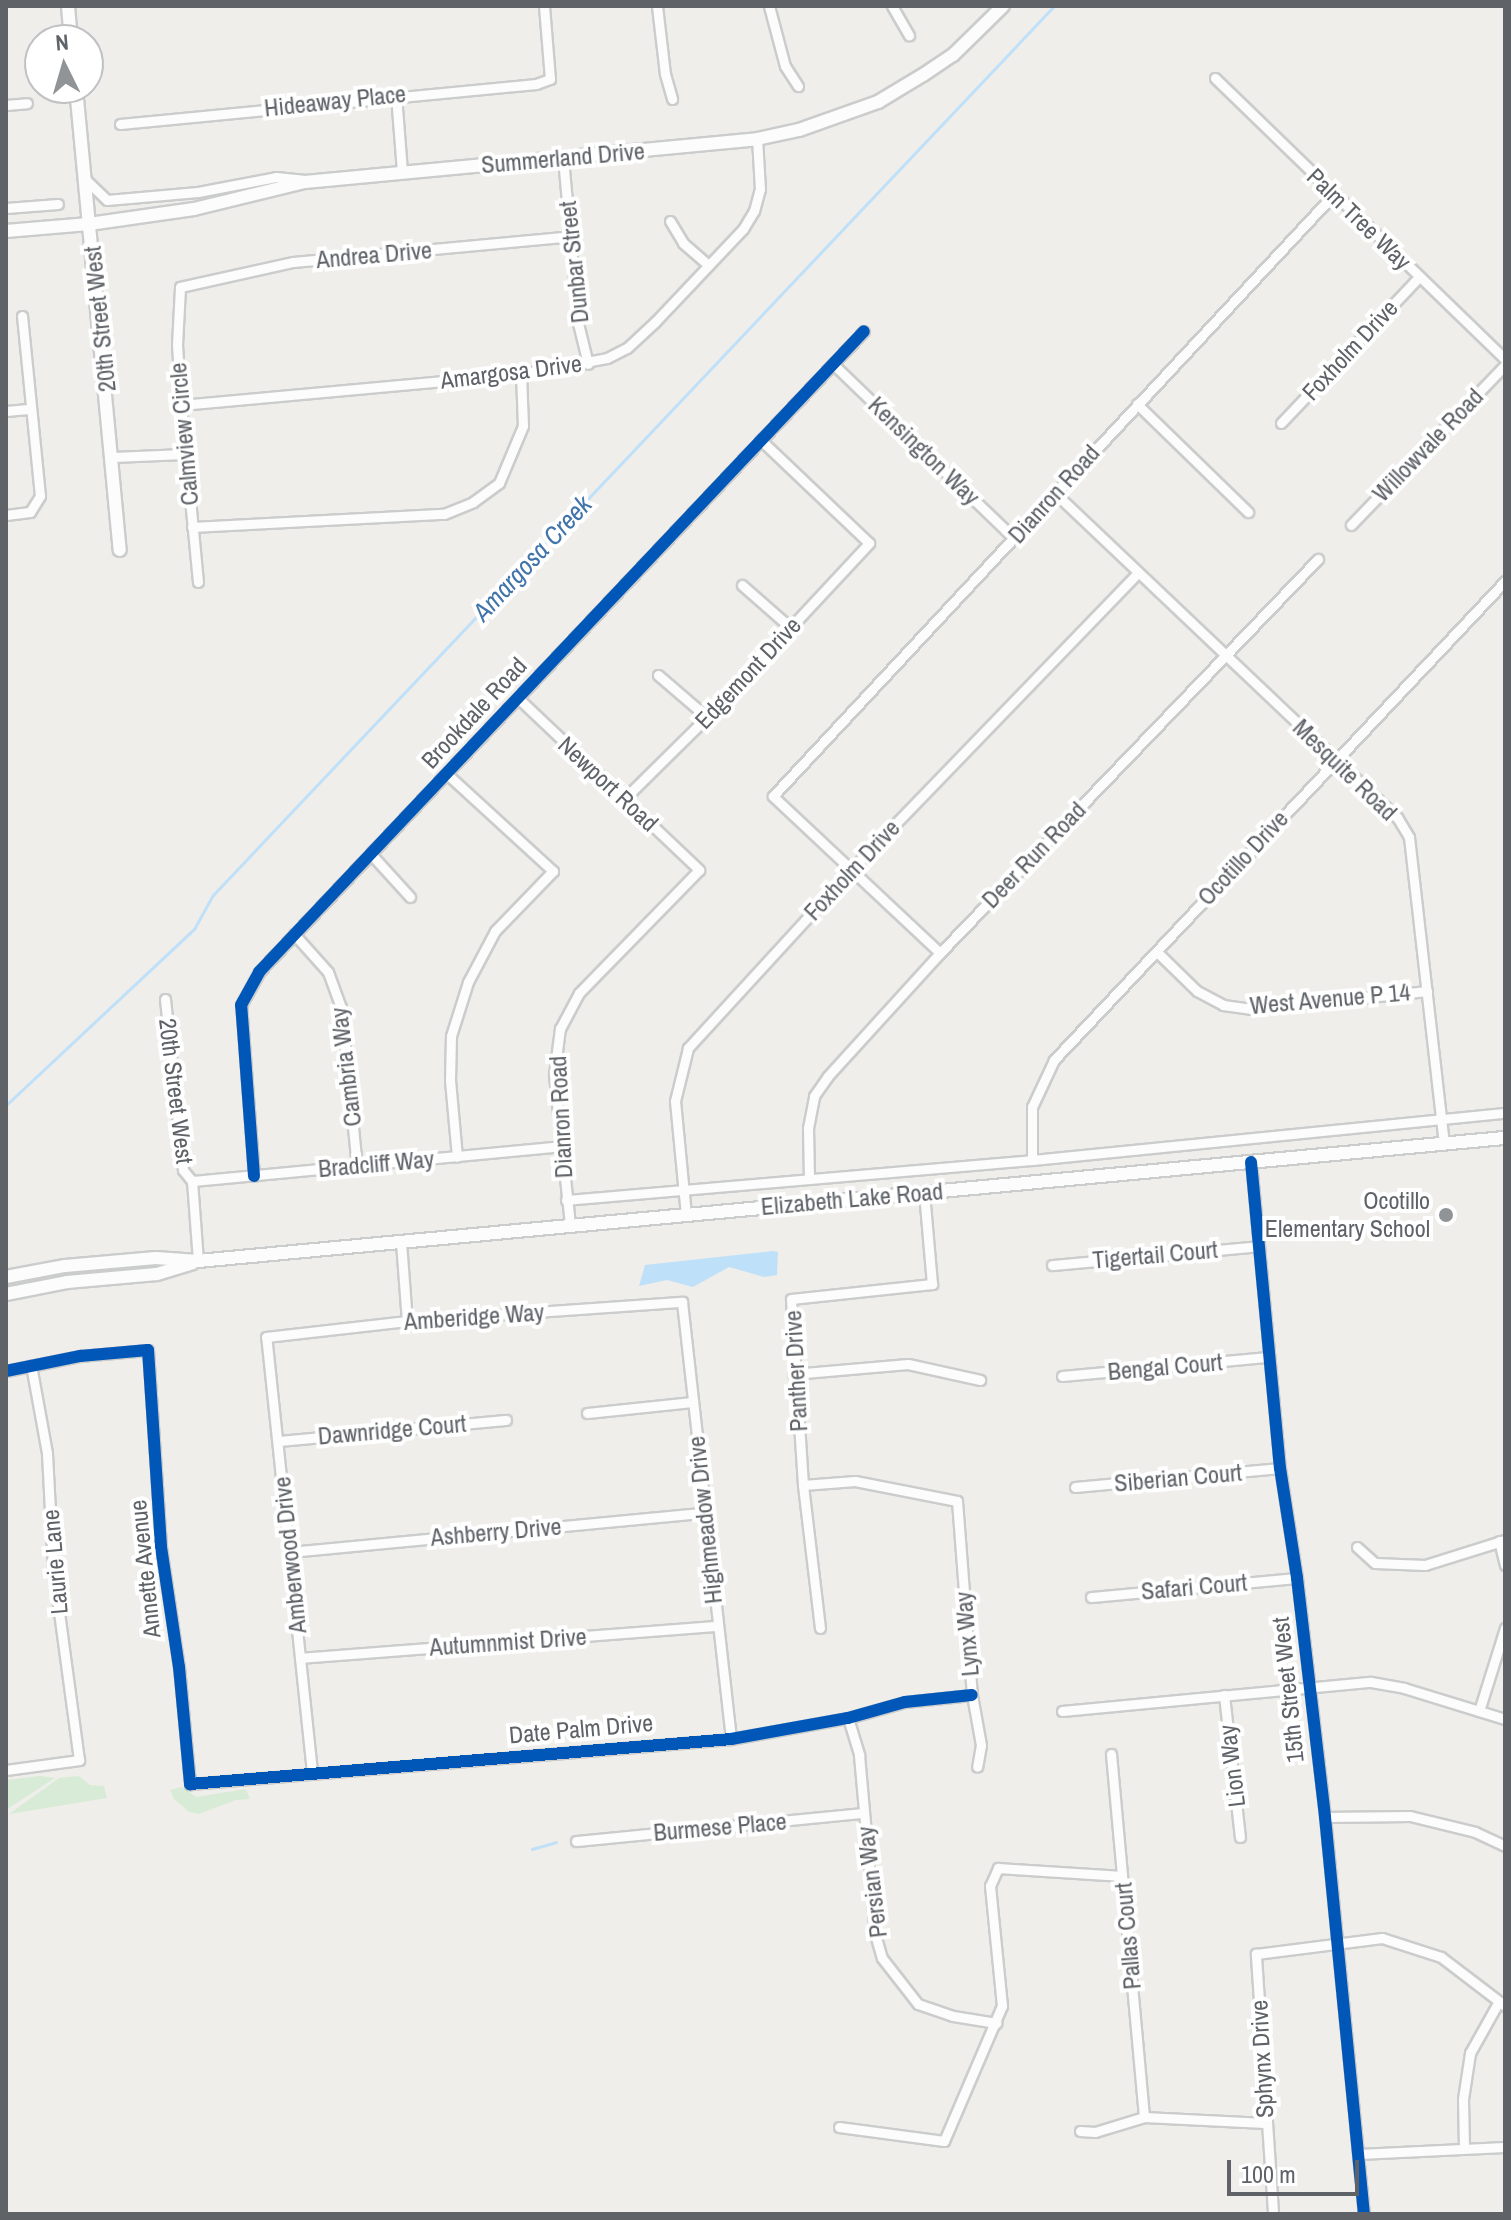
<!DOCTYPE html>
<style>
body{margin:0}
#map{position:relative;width:1511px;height:2220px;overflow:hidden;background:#efeeea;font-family:"Archivo Narrow",sans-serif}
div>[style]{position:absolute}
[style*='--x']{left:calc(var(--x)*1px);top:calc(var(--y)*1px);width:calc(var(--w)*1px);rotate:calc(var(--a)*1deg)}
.green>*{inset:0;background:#d8ebd6}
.water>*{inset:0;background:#bfe0f9}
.stream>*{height:3px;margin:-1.5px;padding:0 1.5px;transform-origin:1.5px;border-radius:1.5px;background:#bfe0f9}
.roads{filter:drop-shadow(2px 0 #cbcccc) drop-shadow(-2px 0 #cbcccc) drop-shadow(0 2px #cbcccc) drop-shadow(0 -2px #cbcccc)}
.street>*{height:9px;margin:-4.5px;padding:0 4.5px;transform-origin:4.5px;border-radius:4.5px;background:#fdfcfc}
.secondary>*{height:12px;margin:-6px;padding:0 6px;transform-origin:6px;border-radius:6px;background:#fdfcfc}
.cycleway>*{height:12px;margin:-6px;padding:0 6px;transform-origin:6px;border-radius:6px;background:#0057b8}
.dots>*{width:22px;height:22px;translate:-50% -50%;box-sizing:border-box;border:4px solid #fff;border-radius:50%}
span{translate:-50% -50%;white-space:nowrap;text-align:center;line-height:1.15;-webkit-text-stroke:8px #fff;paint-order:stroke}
.street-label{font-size:24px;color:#5f6368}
.poi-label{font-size:24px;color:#5f6368}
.right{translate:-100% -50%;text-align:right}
.water-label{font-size:26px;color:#4174aa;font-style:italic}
.frame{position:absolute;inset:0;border:8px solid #5f6368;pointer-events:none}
.north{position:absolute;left:24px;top:24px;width:80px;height:80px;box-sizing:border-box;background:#fff;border:2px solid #bfc1c3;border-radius:50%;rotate:355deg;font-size:22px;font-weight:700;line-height:32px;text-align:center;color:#5f6368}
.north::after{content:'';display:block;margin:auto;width:28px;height:36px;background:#919496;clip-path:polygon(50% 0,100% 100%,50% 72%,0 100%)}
.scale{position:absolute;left:1227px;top:2160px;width:132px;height:36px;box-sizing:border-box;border:4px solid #5f6368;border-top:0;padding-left:10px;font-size:24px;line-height:28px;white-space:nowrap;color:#5f6368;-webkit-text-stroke:6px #fff;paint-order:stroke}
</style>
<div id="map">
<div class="green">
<div style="clip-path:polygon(40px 1776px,55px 1778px,6px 1810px,6px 1780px)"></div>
<div style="clip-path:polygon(79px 1776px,90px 1785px,104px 1786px,107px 1798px,9px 1814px,59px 1778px)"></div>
<div style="clip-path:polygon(182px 1787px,196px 1797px,246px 1789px,250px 1799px,236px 1800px,199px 1814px,189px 1812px,174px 1799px,170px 1790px)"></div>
</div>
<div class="water">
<div style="clip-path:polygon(773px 1251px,778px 1252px,777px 1275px,764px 1277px,729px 1267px,693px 1287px,667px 1280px,639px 1286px,645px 1265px)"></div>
</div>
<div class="stream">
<div style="--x:6;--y:1105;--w:258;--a:-43.1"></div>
<div style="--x:194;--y:929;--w:39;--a:-61"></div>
<div style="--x:213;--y:895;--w:1224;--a:-46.59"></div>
<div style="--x:532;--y:1849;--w:25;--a:-16"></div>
</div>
<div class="roads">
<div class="street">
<div style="--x:657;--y:6;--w:68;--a:83.3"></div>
<div style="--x:665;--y:74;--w:26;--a:74"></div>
<div style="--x:769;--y:6;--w:62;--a:75.1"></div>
<div style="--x:785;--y:66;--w:24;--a:57"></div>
<div style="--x:892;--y:6;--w:34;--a:60"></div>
<div style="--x:1215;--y:78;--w:404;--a:44.1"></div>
<div style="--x:396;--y:95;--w:77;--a:85.5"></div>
<div style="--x:6;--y:105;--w:21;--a:-5"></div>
<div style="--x:120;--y:124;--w:418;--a:-5.5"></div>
<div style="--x:536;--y:84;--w:15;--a:-20"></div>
<div style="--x:550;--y:79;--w:73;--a:-94.7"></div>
<div style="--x:563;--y:158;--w:166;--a:84.8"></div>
<div style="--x:578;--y:323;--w:42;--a:76.3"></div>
<div style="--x:85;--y:179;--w:30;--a:44"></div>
<div style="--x:107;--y:200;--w:91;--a:-5"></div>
<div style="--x:198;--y:192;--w:79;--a:-10.9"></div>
<div style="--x:276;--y:177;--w:29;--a:6"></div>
<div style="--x:6;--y:208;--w:52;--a:-4.4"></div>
<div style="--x:670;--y:221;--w:26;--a:59"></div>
<div style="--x:683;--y:243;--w:33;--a:41"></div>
<div style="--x:833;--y:364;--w:251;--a:43.9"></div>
<div style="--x:1137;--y:404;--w:155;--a:44.2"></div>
<div style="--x:181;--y:405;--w:341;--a:-5.2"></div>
<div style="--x:521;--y:374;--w:87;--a:-10.5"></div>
<div style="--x:607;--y:358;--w:22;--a:-27"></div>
<div style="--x:627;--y:348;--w:38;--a:-43"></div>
<div style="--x:655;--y:322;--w:128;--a:-46.6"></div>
<div style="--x:743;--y:229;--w:21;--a:-59"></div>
<div style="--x:754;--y:211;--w:23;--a:-75"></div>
<div style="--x:760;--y:189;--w:50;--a:-93.4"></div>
<div style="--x:6;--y:411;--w:25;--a:-5"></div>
<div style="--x:1281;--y:423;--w:201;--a:-46.6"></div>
<div style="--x:113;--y:457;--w:71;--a:-2.4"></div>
<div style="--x:1054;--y:492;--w:473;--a:43.5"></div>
<div style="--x:1397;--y:817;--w:23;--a:59"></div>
<div style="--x:1409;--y:837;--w:309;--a:83.5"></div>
<div style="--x:6;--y:515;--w:24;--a:-7"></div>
<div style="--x:30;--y:512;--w:19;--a:-58"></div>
<div style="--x:40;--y:496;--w:181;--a:-95.7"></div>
<div style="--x:1351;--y:525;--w:222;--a:-46.1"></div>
<div style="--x:192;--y:527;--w:252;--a:-3"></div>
<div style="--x:444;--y:514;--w:31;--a:-22"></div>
<div style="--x:473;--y:502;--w:32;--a:-36"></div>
<div style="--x:499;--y:483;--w:62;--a:-67.2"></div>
<div style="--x:523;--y:426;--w:52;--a:-92.2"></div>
<div style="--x:198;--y:582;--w:178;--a:-95.5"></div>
<div style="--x:181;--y:405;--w:60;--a:-93.8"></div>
<div style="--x:177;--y:345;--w:58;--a:-87"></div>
<div style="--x:180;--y:287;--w:116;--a:-12.5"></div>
<div style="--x:293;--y:262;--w:279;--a:-5.3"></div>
<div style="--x:742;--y:585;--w:65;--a:41.3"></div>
<div style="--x:658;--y:675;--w:65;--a:40.6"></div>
<div style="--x:518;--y:698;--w:250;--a:43.5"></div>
<div style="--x:699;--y:870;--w:172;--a:134.3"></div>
<div style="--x:579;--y:993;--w:40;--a:118"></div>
<div style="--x:560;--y:1028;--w:47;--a:97.3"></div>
<div style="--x:554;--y:1075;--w:151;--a:83.9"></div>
<div style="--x:447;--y:774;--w:144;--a:42.5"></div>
<div style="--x:553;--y:871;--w:83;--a:134"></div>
<div style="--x:495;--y:931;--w:58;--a:117.9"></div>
<div style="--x:468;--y:982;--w:57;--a:107.5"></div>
<div style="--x:451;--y:1036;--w:44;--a:91.3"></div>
<div style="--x:450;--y:1080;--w:77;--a:84.8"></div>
<div style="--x:624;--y:799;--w:117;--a:-44.7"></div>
<div style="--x:707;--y:717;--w:238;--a:-47"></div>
<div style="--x:869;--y:543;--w:148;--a:-136.4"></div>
<div style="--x:371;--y:854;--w:58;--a:47.8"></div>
<div style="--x:294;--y:934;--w:51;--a:48.2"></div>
<div style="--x:328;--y:972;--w:37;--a:70"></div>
<div style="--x:341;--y:1007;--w:160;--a:84.3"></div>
<div style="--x:1157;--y:952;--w:56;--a:44.3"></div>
<div style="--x:1197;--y:991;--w:30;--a:28"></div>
<div style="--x:1223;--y:1005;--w:29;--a:8"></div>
<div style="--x:1252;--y:1009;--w:176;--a:-5.9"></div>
<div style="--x:940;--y:953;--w:229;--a:-136.8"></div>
<div style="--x:773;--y:796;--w:824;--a:-47.02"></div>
<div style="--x:165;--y:999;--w:172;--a:84"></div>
<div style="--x:183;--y:1170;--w:14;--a:51"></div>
<div style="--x:1032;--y:1160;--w:53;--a:-90"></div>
<div style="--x:1032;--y:1107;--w:52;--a:-64.9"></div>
<div style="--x:1054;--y:1060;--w:658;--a:-46.72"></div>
<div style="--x:1251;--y:1162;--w:307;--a:84.6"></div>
<div style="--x:1280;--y:1468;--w:111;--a:81.2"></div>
<div style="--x:1297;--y:1578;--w:241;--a:83.3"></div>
<div style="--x:1325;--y:1817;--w:398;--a:84.4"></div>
<div style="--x:254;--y:1176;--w:171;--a:-94.3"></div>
<div style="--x:241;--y:1005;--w:38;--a:-61"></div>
<div style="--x:259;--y:972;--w:881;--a:-46.65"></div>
<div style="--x:809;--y:1179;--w:51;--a:-91.1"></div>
<div style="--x:808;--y:1128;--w:33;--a:-79"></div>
<div style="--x:814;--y:1096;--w:24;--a:-55"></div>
<div style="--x:828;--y:1076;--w:166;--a:-47.7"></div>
<div style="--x:940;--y:953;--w:546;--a:-46.19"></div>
<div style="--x:192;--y:1181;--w:371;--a:-5.4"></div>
<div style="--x:192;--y:1181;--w:80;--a:85.7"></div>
<div style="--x:566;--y:1200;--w:468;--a:-4.9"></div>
<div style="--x:1032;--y:1160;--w:475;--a:-5.7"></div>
<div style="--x:686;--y:1215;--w:115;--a:-95.5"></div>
<div style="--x:675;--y:1101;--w:55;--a:-76.2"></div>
<div style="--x:688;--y:1048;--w:240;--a:-47.5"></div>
<div style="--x:850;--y:871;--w:413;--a:-46"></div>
<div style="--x:401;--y:1242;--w:79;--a:85.7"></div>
<div style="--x:1052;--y:1265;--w:208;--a:-5.2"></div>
<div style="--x:6;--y:1371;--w:76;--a:-11.5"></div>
<div style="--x:80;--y:1356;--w:68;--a:-5"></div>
<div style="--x:148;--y:1350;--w:197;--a:86.2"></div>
<div style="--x:161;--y:1547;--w:121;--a:81.5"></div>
<div style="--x:179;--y:1667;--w:118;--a:84.6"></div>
<div style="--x:190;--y:1784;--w:543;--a:-4.75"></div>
<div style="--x:731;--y:1739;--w:119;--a:-10.2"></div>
<div style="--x:848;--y:1718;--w:59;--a:-15.7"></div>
<div style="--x:905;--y:1702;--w:67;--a:-6"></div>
<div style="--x:793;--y:1374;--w:115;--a:-5"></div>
<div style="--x:908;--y:1364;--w:74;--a:12.5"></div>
<div style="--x:1062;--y:1376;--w:207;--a:-5.3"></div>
<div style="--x:587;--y:1413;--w:106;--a:-6"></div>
<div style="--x:278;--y:1441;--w:229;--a:-5.3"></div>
<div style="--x:803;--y:1485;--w:52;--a:-4.4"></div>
<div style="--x:855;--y:1481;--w:104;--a:11.1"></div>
<div style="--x:957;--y:1501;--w:195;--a:85.6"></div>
<div style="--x:972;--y:1695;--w:51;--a:79.8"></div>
<div style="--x:981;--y:1745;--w:22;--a:100"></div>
<div style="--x:1075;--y:1487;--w:206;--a:-5.3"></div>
<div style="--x:1499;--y:1541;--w:25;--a:76"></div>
<div style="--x:1357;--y:1547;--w:24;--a:42"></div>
<div style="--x:1375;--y:1563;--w:50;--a:2.3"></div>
<div style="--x:1425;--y:1565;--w:84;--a:-17.4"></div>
<div style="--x:289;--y:1552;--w:417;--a:-5.4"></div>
<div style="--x:1091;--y:1597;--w:207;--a:-5.3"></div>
<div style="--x:820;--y:1628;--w:144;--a:-96.8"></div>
<div style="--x:803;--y:1485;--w:186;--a:-93.7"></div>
<div style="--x:791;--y:1299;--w:142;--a:-6.1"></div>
<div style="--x:932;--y:1284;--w:92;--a:-95"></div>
<div style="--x:300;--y:1658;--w:418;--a:-4.4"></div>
<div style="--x:1224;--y:1695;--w:143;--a:83.6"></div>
<div style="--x:1062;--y:1711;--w:310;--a:-5.4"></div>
<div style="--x:1371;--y:1682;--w:34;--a:10"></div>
<div style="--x:1404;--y:1688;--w:106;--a:17.1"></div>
<div style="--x:1479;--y:1711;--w:87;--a:-72.6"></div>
<div style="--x:848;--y:1718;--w:39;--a:73"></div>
<div style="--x:859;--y:1755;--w:180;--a:84.9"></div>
<div style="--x:875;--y:1934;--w:25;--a:74"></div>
<div style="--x:882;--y:1958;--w:58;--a:52"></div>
<div style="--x:918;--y:2004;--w:37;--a:19"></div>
<div style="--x:953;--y:2016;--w:44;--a:9.2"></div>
<div style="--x:1111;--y:1754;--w:364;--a:84.8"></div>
<div style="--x:6;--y:1770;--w:74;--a:-7.8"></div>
<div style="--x:79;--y:1760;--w:194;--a:-97.7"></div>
<div style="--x:53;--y:1568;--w:115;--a:-93"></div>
<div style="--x:47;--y:1453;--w:89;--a:-100.3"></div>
<div style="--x:312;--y:1772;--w:437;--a:-96"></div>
<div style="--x:266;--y:1337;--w:142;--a:-6.5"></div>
<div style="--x:407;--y:1321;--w:276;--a:-4"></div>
<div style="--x:682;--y:1302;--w:440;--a:83.6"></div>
<div style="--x:1325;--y:1817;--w:85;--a:-0.7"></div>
<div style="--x:1410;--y:1816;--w:67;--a:13.8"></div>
<div style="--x:1475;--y:1832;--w:33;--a:25"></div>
<div style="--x:576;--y:1841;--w:289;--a:-5.6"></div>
<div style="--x:839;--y:2127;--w:106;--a:7.6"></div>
<div style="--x:944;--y:2141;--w:147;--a:-66.8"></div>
<div style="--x:1002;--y:2006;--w:121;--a:-95.7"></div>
<div style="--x:990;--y:1886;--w:20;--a:-66"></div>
<div style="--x:998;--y:1868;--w:124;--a:3.7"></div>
<div style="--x:1080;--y:2131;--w:15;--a:4"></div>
<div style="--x:1095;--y:2132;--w:51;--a:-17"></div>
<div style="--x:1144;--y:2117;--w:121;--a:2.8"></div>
<div style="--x:1464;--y:2147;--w:48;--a:-91.2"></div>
<div style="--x:1463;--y:2099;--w:47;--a:-81.3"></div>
<div style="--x:1470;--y:2053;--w:57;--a:-60.8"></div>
<div style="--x:1358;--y:2154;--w:147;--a:-2.7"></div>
<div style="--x:1273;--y:2212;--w:259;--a:-93.8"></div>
<div style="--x:1256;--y:1954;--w:127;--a:-7.2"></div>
<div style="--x:1382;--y:1938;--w:62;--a:17.9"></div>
<div style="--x:1441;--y:1957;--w:81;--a:37.4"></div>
</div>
<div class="secondary">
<div style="--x:68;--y:6;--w:34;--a:85"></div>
<div style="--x:76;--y:88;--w:464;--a:84.6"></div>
<div style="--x:6;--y:231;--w:83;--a:-4.8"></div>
<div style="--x:89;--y:224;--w:106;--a:-8.1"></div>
<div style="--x:194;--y:209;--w:114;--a:-13.7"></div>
<div style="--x:305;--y:182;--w:454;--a:-5.4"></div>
<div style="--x:757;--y:139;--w:43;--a:-12.1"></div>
<div style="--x:799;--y:130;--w:84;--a:-19.5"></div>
<div style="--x:878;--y:102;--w:52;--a:-31"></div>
<div style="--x:923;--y:75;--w:36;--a:-34"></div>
<div style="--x:953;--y:55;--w:70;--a:-44.4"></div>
<div style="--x:6;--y:1277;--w:60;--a:-10.6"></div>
<div style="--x:65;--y:1266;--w:91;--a:-5"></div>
<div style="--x:156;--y:1258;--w:42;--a:4.1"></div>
<div style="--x:198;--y:1261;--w:1313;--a:-5.38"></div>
<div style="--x:6;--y:1294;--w:62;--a:-11.1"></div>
<div style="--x:67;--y:1282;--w:90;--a:-5.1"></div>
<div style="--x:157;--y:1274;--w:37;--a:-17"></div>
</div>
</div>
<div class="cycleway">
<div style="--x:1251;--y:1162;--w:307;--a:84.6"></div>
<div style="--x:1280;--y:1468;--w:111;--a:81.2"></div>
<div style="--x:1297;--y:1578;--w:241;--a:83.3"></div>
<div style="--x:1325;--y:1817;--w:398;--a:84.4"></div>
<div style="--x:254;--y:1176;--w:171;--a:-94.3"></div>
<div style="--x:241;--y:1005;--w:38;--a:-61"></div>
<div style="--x:259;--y:972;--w:881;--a:-46.65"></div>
<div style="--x:6;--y:1371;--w:76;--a:-11.5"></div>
<div style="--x:80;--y:1356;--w:68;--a:-5"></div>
<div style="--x:148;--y:1350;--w:197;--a:86.2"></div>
<div style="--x:161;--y:1547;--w:121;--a:81.5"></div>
<div style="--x:179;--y:1667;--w:118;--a:84.6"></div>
<div style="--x:190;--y:1784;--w:543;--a:-4.75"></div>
<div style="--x:731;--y:1739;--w:119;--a:-10.2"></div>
<div style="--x:848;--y:1718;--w:59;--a:-15.7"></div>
<div style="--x:905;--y:1702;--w:67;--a:-6"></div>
</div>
<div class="dots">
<div style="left:1446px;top:1215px;background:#919496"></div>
</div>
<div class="street-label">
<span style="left:335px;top:101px;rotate:-6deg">Hideaway Place</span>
<span style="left:563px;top:158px;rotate:-5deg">Summerland Drive</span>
<span style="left:1359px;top:219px;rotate:44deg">Palm Tree Way</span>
<span style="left:374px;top:255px;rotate:-5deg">Andrea Drive</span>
<span style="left:574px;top:262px;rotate:-96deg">Dunbar Street</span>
<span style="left:100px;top:319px;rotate:-96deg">20th Street West</span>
<span style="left:1350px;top:350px;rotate:-47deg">Foxholm Drive</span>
<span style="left:511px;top:372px;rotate:-7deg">Amargosa Drive</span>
<span style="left:184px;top:434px;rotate:-95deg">Calmview Circle</span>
<span style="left:1428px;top:445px;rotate:-46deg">Willowvale Road</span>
<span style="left:924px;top:451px;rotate:44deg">Kensington Way</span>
<span style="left:1054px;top:494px;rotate:-48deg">Dianron Road</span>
<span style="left:748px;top:673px;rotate:-47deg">Edgemont Drive</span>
<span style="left:474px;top:713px;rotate:-47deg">Brookdale Road</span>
<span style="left:1345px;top:770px;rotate:44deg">Mesquite Road</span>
<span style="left:608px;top:784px;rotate:43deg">Newport Road</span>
<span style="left:1034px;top:855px;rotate:-46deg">Deer Run Road</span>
<span style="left:1243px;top:858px;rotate:-47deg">Ocotillo Drive</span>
<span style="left:852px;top:870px;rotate:-47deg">Foxholm Drive</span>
<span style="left:1330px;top:999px;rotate:-5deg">West Avenue P 14</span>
<span style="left:346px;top:1067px;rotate:-97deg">Cambria Way</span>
<span style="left:176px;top:1091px;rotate:83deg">20th Street West</span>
<span style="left:561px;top:1117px;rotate:-93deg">Dianron Road</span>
<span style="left:376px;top:1164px;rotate:-5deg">Bradcliff Way</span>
<span style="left:852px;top:1199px;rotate:-5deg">Elizabeth Lake Road</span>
<span style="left:1155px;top:1255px;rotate:-5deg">Tigertail Court</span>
<span style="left:474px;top:1317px;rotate:-4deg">Amberidge Way</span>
<span style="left:1165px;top:1367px;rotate:-5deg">Bengal Court</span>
<span style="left:796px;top:1371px;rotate:-93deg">Panther Drive</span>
<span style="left:392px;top:1430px;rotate:-5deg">Dawnridge Court</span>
<span style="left:1178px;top:1478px;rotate:-5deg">Siberian Court</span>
<span style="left:705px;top:1520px;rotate:-96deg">Highmeadow Drive</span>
<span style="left:496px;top:1532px;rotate:-5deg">Ashberry Drive</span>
<span style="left:290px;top:1555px;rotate:-96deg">Amberwood Drive</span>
<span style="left:55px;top:1562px;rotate:-95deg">Laurie Lane</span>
<span style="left:145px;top:1569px;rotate:-96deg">Annette Avenue</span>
<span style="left:1194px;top:1587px;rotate:-5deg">Safari Court</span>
<span style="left:967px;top:1634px;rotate:-95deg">Lynx Way</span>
<span style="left:508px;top:1642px;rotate:-4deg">Autumnmist Drive</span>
<span style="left:1288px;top:1690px;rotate:-96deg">15th Street West</span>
<span style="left:581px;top:1729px;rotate:-5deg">Date Palm Drive</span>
<span style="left:1232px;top:1766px;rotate:-97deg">Lion Way</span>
<span style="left:720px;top:1827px;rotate:-5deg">Burmese Place</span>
<span style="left:872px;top:1882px;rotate:-97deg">Persian Way</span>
<span style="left:1128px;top:1936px;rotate:-95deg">Pallas Court</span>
<span style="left:1262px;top:2059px;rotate:-93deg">Sphynx Drive</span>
</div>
<div class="poi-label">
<span class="right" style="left:1430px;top:1215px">Ocotillo<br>Elementary School</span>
</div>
<div class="water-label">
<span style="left:532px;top:558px;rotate:-47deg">Amargosa Creek</span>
</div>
<div class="frame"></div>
<div class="north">N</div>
<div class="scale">100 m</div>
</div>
